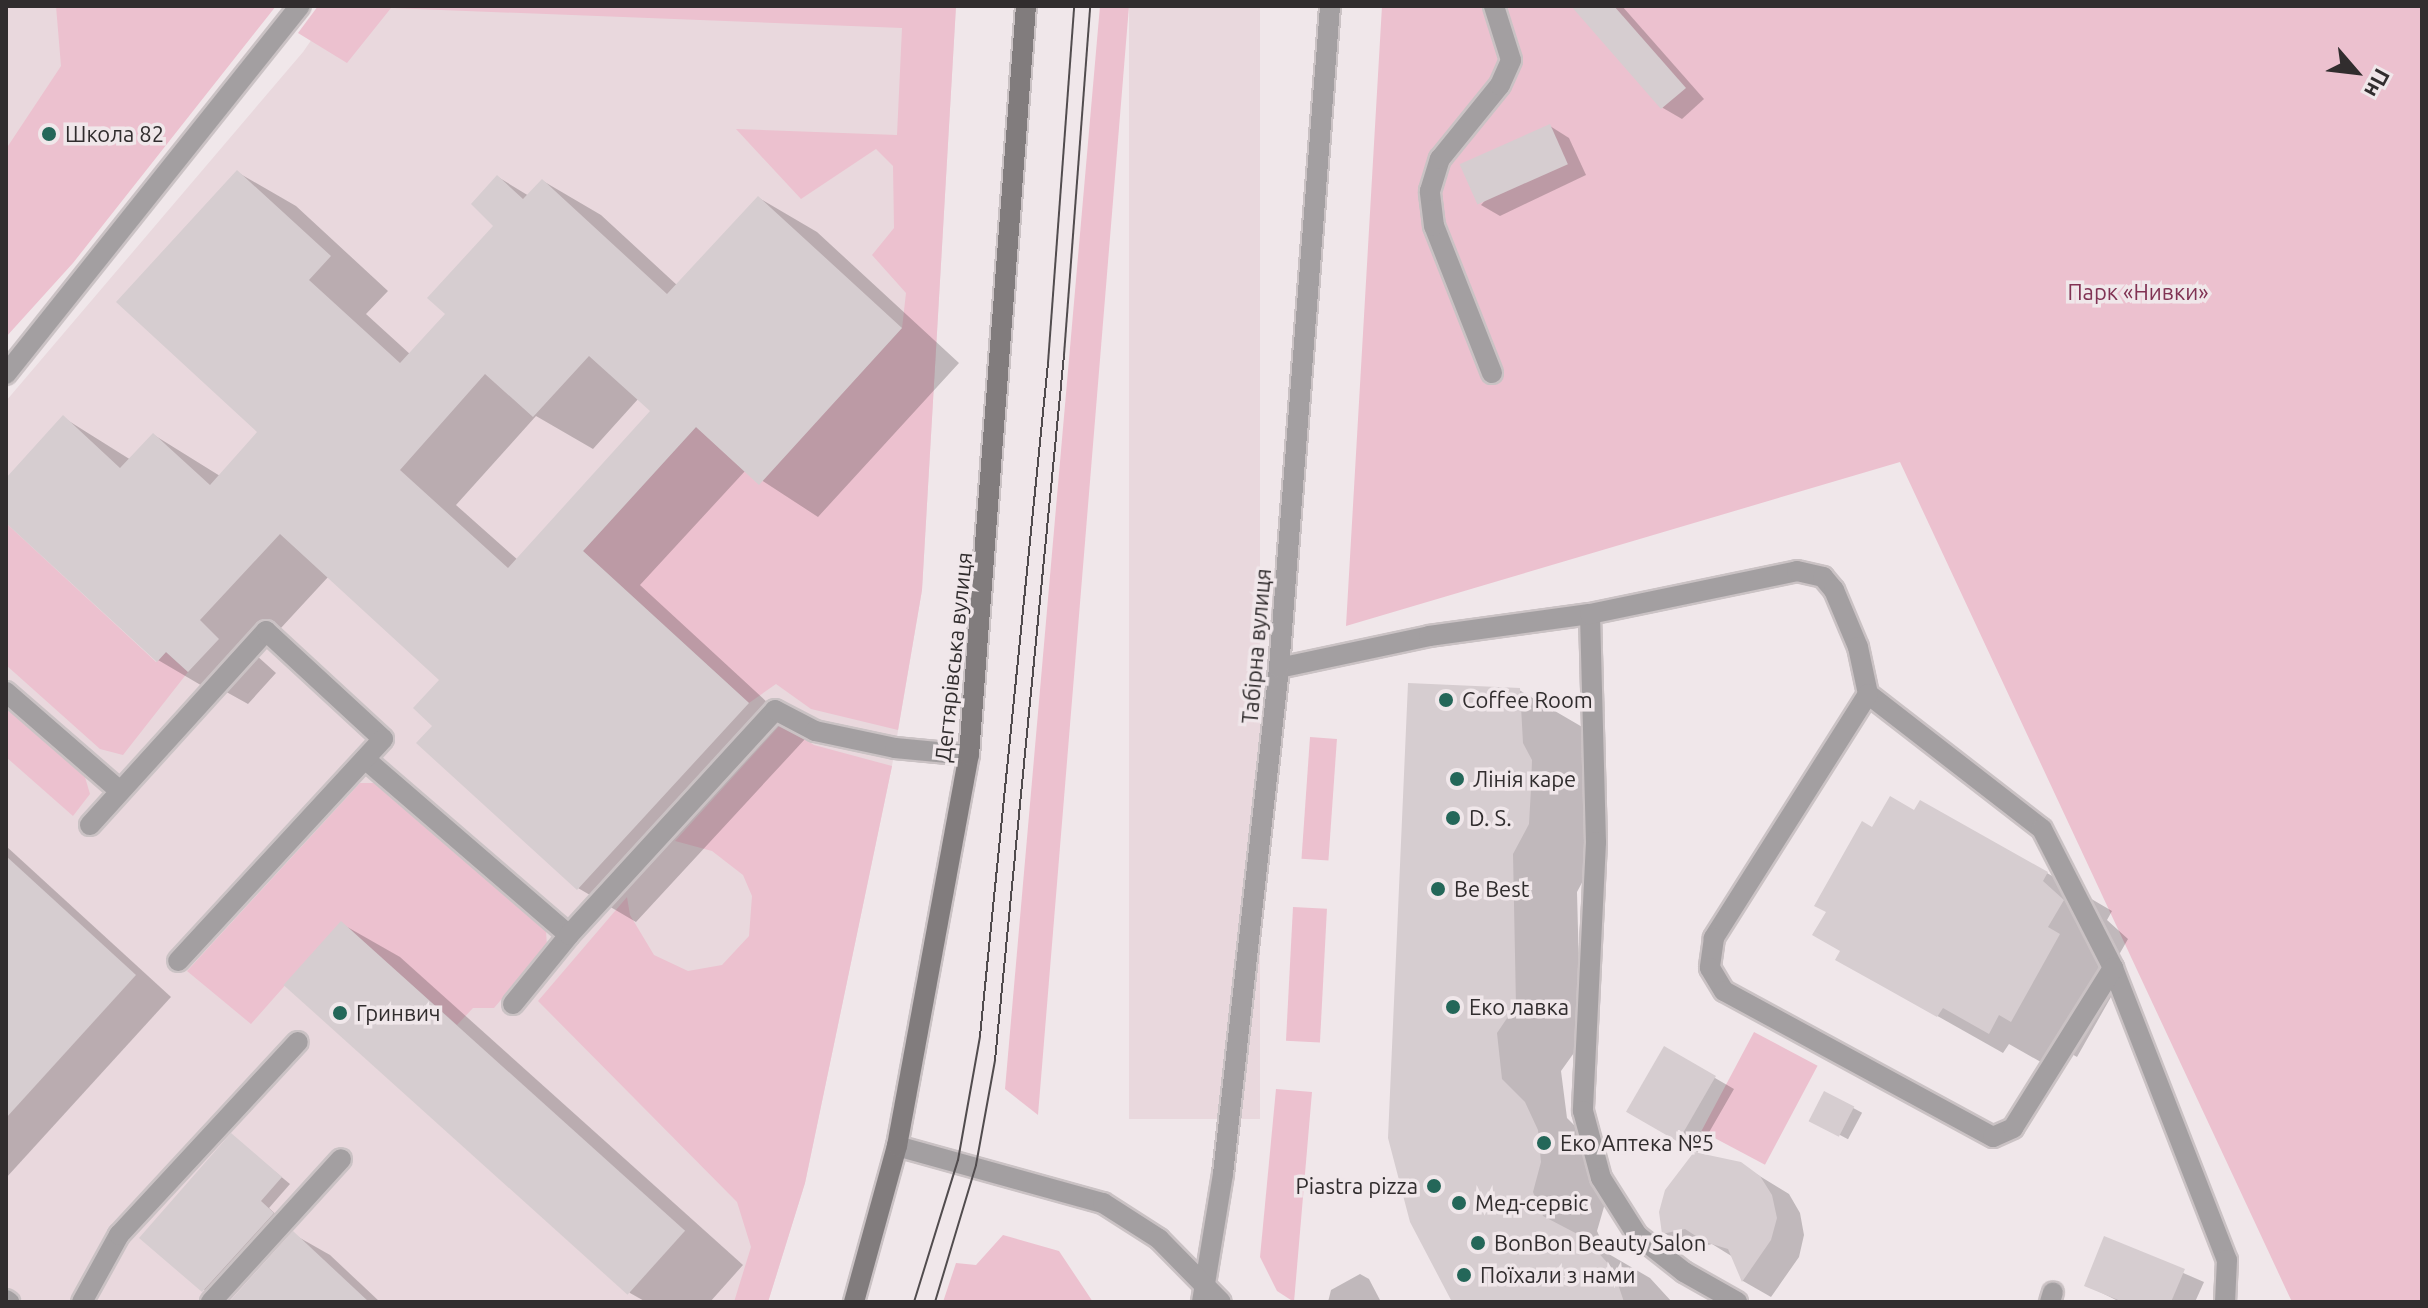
<!DOCTYPE html>
<meta charset="utf-8">
<style>
body{margin:0}
#map{position:relative;width:2428px;height:1308px;overflow:hidden;background:#f0e7ea;font-family:Ubuntu,sans-serif}
div>[style]{position:absolute}
[style*='--x']{left:calc(var(--x)*1px);top:calc(var(--y)*1px);width:calc(var(--w)*1px);rotate:calc(var(--a)*1deg)}
.built>*{inset:0;background:#e9d8dd;transform-origin:0 0}
.green>*{inset:0;background:#ecc1cf;transform-origin:0 0}
.shadow>*{inset:0;background:#0003;transform-origin:0 0}
.building>*{inset:0;background:#d6cdd0;transform-origin:0 0}
.roads{filter:drop-shadow(2px 0 #cac2c4) drop-shadow(-2px 0 #cac2c4) drop-shadow(0 2px #cac2c4) drop-shadow(0 -2px #cac2c4)}
.service>*{height:20px;margin:-10px;padding:0 10px;transform-origin:10px;border-radius:10px;background:#a39fa1}
.minor>*{height:20px;margin:-10px;padding:0 10px;transform-origin:10px;border-radius:10px;background:#a39fa1}
.tertiary>*{height:20px;margin:-10px;padding:0 10px;transform-origin:10px;border-radius:10px;background:#a39fa1}
.secondary>*{height:20px;margin:-10px;padding:0 10px;transform-origin:10px;border-radius:10px;background:#817c7d}
.tram>*{height:2px;margin:-1px;padding:0 1px;transform-origin:1px;border-radius:1px;background:#514c4e}
.dots>*{width:22px;height:22px;translate:-50% -50%;box-sizing:border-box;border:4px solid #f0e7ea;border-radius:50%}
span{translate:-50% -50%;white-space:nowrap;text-align:center;line-height:1.15;-webkit-text-stroke:7px #f0e7ea;paint-order:stroke}
.poi-label{font-size:22px;color:#312d2e}
.left{translate:0 -50%;text-align:left}
.right{translate:-100% -50%;text-align:right}
.park-label{font-size:22px;color:#813354}
.street-label{font-size:22px;color:#312d2e}
.frame{position:absolute;inset:0;border:8px solid #312d2e;pointer-events:none}
.north{position:absolute;left:2316px;top:32px;width:80px;height:80px;-webkit-text-stroke:6px #f0e7ea;paint-order:stroke;rotate:118deg;font-size:22px;font-weight:700;line-height:32px;text-align:center;color:#312d2e}
.north::after{content:'';display:block;margin:auto;width:28px;height:36px;background:#312d2e;clip-path:polygon(50% 0,100% 100%,50% 72%,0 100%)}
</style>
<div id="map">
<div class="built">
<div style="clip-path:polygon(6px 6px,109px 6px,6px 337px)"></div>
<div style="clip-path:polygon(335px 6px,956px 6px,922px 590px,892px 766px,805px 1183px,768px 1302px,6px 1302px,6px 401px,303px 52px)"></div>
<div style="left:1129px;top:6px;width:131px;height:1113px"></div>
</div>
<div class="green">
<div style="clip-path:polygon(56px 6px,276px 6px,73px 263px,6px 337px,6px 149px,61px 66px)"></div>
<div style="clip-path:polygon(318px 6px,956px 6px,922px 590px,898px 730px,811px 709px,776px 684px,749px 703px,583px 551px,696px 427px,759px 484px,902px 328px,906px 293px,872px 255px,894px 228px,893px 166px,876px 149px,801px 199px,736px 129px,897px 135px,902px 28px,391px 8px,347px 63px,298px 33px)"></div>
<div style="clip-path:polygon(1100px 6px,1129px 6px,1038px 1115px,1005px 1089px)"></div>
<div style="clip-path:polygon(1382px 6px,2422px 6px,2422px 1302px,2292px 1302px,1900px 462px,1346px 626px)"></div>
<div style="clip-path:polygon(6px 523px,156px 662px,166px 652px,188px 672px,123px 755px,100px 749px,6px 665px)"></div>
<div style="clip-path:polygon(6px 703px,82px 767px,90px 794px,73px 816px,6px 757px)"></div>
<div style="clip-path:polygon(781px 724px,814px 745px,892px 766px,805px 1183px,768px 1302px,734px 1302px,751px 1247px,737px 1202px,538px 1001px,627px 897px,630px 915px,654px 955px,688px 971px,722px 965px,749px 936px,752px 896px,743px 875px,712px 851px,675px 841px)"></div>
<div style="left:1310px;top:737px;width:27px;height:122px;rotate:4deg"></div>
<div style="clip-path:polygon(360px 783px,374px 783px,546px 931px,547px 946px,494px 1008px,473px 1008px,457px 1025px,341px 922px,251px 1024px,187px 971px)"></div>
<div style="left:1293px;top:907px;width:34px;height:134px;rotate:3deg"></div>
<div style="left:1754px;top:1032px;width:72px;height:112px;rotate:28deg"></div>
<div style="clip-path:polygon(1276px 1089px,1312px 1092px,1294px 1302px,1277px 1291px,1260px 1257px)"></div>
<div style="clip-path:polygon(1003px 1235px,1059px 1251px,1093px 1302px,943px 1302px,956px 1263px,976px 1265px)"></div>
</div>
<div class="shadow">
<div style="clip-path:polygon(1573px 6px,1622px 6px,1704px 99px,1682px 119px,1663px 108px)"></div>
<div style="clip-path:polygon(1550px 126px,1569px 138px,1586px 175px,1500px 216px,1481px 205px)"></div>
<div style="clip-path:polygon(evenodd,237px 172px,296px 206px,388px 291px,366px 314px,411px 355px,448px 314px,496px 225px,498px 177px,529px 196px,543px 181px,601px 215px,678px 286px,759px 198px,817px 232px,959px 363px,818px 517px,746px 470px,640px 585px,806px 738px,636px 922px,578px 888px,435px 726px,442px 680px,329px 576px,256px 655px,276px 673px,248px 704px,221px 689px,216px 694px,158px 660px,6px 521px,6px 481px,64px 418px,131px 460px,154px 435px,220px 476px,260px 432px,237px 172px,639px 398px,653px 411px,518px 560px,456px 505px,536px 416px,593px 449px,639px 398px)"></div>
<div style="clip-path:polygon(1519px 690px,1584px 728px,1593px 862px,1577px 892px,1581px 1043px,1561px 1071px,1567px 1118px,1590px 1141px,1606px 1200px,1597px 1231px,1607px 1253px,1650px 1278px,1672px 1302px,1456px 1302px)"></div>
<div style="clip-path:polygon(1873px 829px,2047px 873px,2112px 911px,2107px 920px,2128px 939px,2112px 967px,2124px 974px,2077px 1057px,2065px 1050px,2055px 1070px,2009px 1044px,2003px 1053px,1902px 996px,1843px 950px)"></div>
<div style="clip-path:polygon(6px 846px,171px 997px,6px 1178px)"></div>
<div style="clip-path:polygon(342px 924px,400px 957px,743px 1265px,710px 1302px,646px 1302px,630px 1293px)"></div>
<div style="clip-path:polygon(1665px 1049px,1734px 1089px,1696px 1155px,1740px 1164px,1789px 1194px,1800px 1213px,1804px 1235px,1799px 1257px,1771px 1297px,1743px 1281px,1733px 1257px,1712px 1244px,1692px 1249px,1664px 1233px,1667px 1191px,1697px 1152px,1628px 1112px)"></div>
<div style="left:1825px;top:1093px;width:42px;height:30px;rotate:28deg"></div>
<div style="clip-path:polygon(232px 1136px,290px 1184px,269px 1208px,282px 1220px,212px 1296px,142px 1238px)"></div>
<div style="clip-path:polygon(293px 1234px,330px 1255px,380px 1302px,231px 1302px)"></div>
<div style="clip-path:polygon(2105px 1239px,2204px 1282px,2195px 1302px,2120px 1302px,2086px 1285px)"></div>
<div style="clip-path:polygon(1360px 1274px,1369px 1279px,1381px 1302px,1328px 1302px,1331px 1290px)"></div>
</div>
<div class="building">
<div style="clip-path:polygon(1571px 6px,1614px 6px,1686px 88px,1661px 109px)"></div>
<div style="left:1550px;top:124px;width:44px;height:99px;rotate:66deg"></div>
<div style="clip-path:polygon(evenodd,237px 170px,331px 256px,309px 280px,400px 363px,445px 314px,427px 298px,493px 226px,471px 204px,497px 175px,523px 199px,542px 179px,667px 294px,758px 196px,902px 328px,759px 485px,696px 427px,583px 551px,749px 703px,577px 890px,416px 743px,432px 726px,413px 708px,439px 680px,280px 534px,200px 620px,219px 639px,188px 672px,166px 652px,157px 662px,6px 523px,6px 478px,63px 415px,120px 468px,153px 433px,210px 485px,257px 432px,116px 302px,237px 170px,589px 356px,650px 411px,508px 568px,400px 470px,485px 374px,533px 417px,589px 356px)"></div>
<div style="clip-path:polygon(1408px 683px,1520px 688px,1523px 743px,1532px 760px,1531px 789px,1529px 824px,1513px 854px,1516px 1005px,1497px 1033px,1502px 1079px,1525px 1102px,1538px 1130px,1541px 1162px,1533px 1192px,1543px 1216px,1585px 1238px,1613px 1269px,1624px 1302px,1452px 1302px,1410px 1222px,1388px 1138px)"></div>
<div style="clip-path:polygon(1890px 796px,1914px 810px,1920px 800px,2048px 872px,2043px 881px,2064px 900px,2048px 927px,2060px 934px,2011px 1022px,1999px 1015px,1989px 1034px,1943px 1008px,1937px 1017px,1880px 985px,1835px 960px,1840px 951px,1812px 935px,1826px 912px,1814px 906px,1862px 821px,1872px 827px)"></div>
<div style="clip-path:polygon(6px 856px,136px 975px,6px 1118px)"></div>
<div style="left:341px;top:921px;width:463px;height:86px;rotate:42deg"></div>
<div style="left:1664px;top:1046px;width:60px;height:76px;rotate:30deg"></div>
<div style="left:1824px;top:1091px;width:34px;height:34px;rotate:27deg"></div>
<div style="clip-path:polygon(231px 1133px,282px 1177px,261px 1201px,274px 1213px,202px 1292px,139px 1238px)"></div>
<div style="clip-path:polygon(1694px 1152px,1741px 1162px,1760px 1176px,1772px 1195px,1777px 1218px,1771px 1240px,1742px 1282px,1728px 1249px,1705px 1242px,1685px 1229px,1662px 1234px,1659px 1212px,1665px 1190px)"></div>
<div style="clip-path:polygon(293px 1231px,369px 1302px,229px 1302px)"></div>
<div style="clip-path:polygon(2104px 1236px,2185px 1269px,2171px 1302px,2123px 1302px,2084px 1286px)"></div>
</div>
<div class="roads">
<div class="service">
<div style="--x:1492;--y:373;--w:158;--a:-111.5"></div>
<div style="--x:1434;--y:226;--w:35;--a:-97"></div>
<div style="--x:1430;--y:191;--w:34;--a:-73"></div>
<div style="--x:1440;--y:159;--w:95;--a:-51"></div>
<div style="--x:1500;--y:85;--w:27;--a:-66"></div>
<div style="--x:1511;--y:60;--w:57;--a:-107.5"></div>
<div style="--x:6;--y:374;--w:471;--a:-51.4"></div>
<div style="--x:1590;--y:614;--w:228;--a:88.5"></div>
<div style="--x:1596;--y:842;--w:269;--a:92.8"></div>
<div style="--x:1583;--y:1111;--w:69;--a:75"></div>
<div style="--x:1601;--y:1178;--w:67;--a:57.7"></div>
<div style="--x:1637;--y:1235;--w:60;--a:38.2"></div>
<div style="--x:1684;--y:1272;--w:61;--a:29.5"></div>
<div style="--x:1279;--y:668;--w:153;--a:-12"></div>
<div style="--x:1429;--y:636;--w:162;--a:-7.8"></div>
<div style="--x:1590;--y:614;--w:211;--a:-11.7"></div>
<div style="--x:1797;--y:571;--w:27;--a:13"></div>
<div style="--x:1823;--y:577;--w:17;--a:50"></div>
<div style="--x:1834;--y:590;--w:62;--a:67.2"></div>
<div style="--x:1858;--y:647;--w:48;--a:78"></div>
<div style="--x:1868;--y:694;--w:220;--a:37.8"></div>
<div style="--x:2042;--y:829;--w:156;--a:62.9"></div>
<div style="--x:2113;--y:968;--w:313;--a:68.7"></div>
<div style="--x:2227;--y:1260;--w:42;--a:92.7"></div>
<div style="--x:6;--y:692;--w:151;--a:41"></div>
<div style="--x:1868;--y:694;--w:289;--a:122.3"></div>
<div style="--x:1714;--y:938;--w:30;--a:98"></div>
<div style="--x:1710;--y:968;--w:27;--a:59"></div>
<div style="--x:1724;--y:991;--w:306;--a:28.5"></div>
<div style="--x:1993;--y:1137;--w:22;--a:-24"></div>
<div style="--x:2013;--y:1128;--w:189;--a:-58"></div>
<div style="--x:365;--y:759;--w:269;--a:40.8"></div>
<div style="--x:90;--y:825;--w:262;--a:-47.8"></div>
<div style="--x:266;--y:631;--w:159;--a:42.7"></div>
<div style="--x:383;--y:739;--w:302;--a:132.7"></div>
<div style="--x:513;--y:1004;--w:89;--a:-50.9"></div>
<div style="--x:569;--y:935;--w:305;--a:-47.5"></div>
<div style="--x:775;--y:710;--w:45;--a:27.7"></div>
<div style="--x:815;--y:731;--w:82;--a:12"></div>
<div style="--x:895;--y:748;--w:74;--a:5.4"></div>
<div style="--x:6;--y:1300;--w:4;--a:34"></div>
<div style="--x:82;--y:1302;--w:77;--a:-61.1"></div>
<div style="--x:119;--y:1235;--w:263;--a:-47.2"></div>
<div style="--x:211;--y:1302;--w:193;--a:-47.7"></div>
<div style="--x:2050;--y:1302;--w:10;--a:-73"></div>
</div>
<div class="minor">
<div style="--x:1202;--y:1302;--w:130;--a:-80.7"></div>
<div style="--x:1223;--y:1174;--w:509;--a:-83.68"></div>
<div style="--x:1279;--y:668;--w:664;--a:-85.59"></div>
</div>
<div class="tertiary">
<div style="--x:897;--y:1146;--w:214;--a:15.5"></div>
<div style="--x:1103;--y:1203;--w:67;--a:32.7"></div>
<div style="--x:1159;--y:1239;--w:88;--a:45.5"></div>
</div>
<div class="secondary">
<div style="--x:854;--y:1302;--w:162;--a:-74.6"></div>
<div style="--x:897;--y:1146;--w:398;--a:-79.6"></div>
<div style="--x:969;--y:755;--w:751;--a:-85.65"></div>
</div>
</div>
<div class="tram">
<div style="--x:914;--y:1302;--w:149;--a:-72.8"></div>
<div style="--x:958;--y:1160;--w:126;--a:-79.9"></div>
<div style="--x:980;--y:1036;--w:676;--a:-84.23"></div>
<div style="--x:1048;--y:363;--w:358;--a:-85.8"></div>
<div style="--x:935;--y:1302;--w:143;--a:-73.3"></div>
<div style="--x:976;--y:1165;--w:107;--a:-79.7"></div>
<div style="--x:995;--y:1060;--w:708;--a:-84.41"></div>
<div style="--x:1064;--y:355;--w:350;--a:-85.7"></div>
</div>
<div class="dots">
<div style="left:49px;top:134px;background:#246759"></div>
<div style="left:1446px;top:700px;background:#246759"></div>
<div style="left:1457px;top:779px;background:#246759"></div>
<div style="left:1453px;top:818px;background:#246759"></div>
<div style="left:1438px;top:889px;background:#246759"></div>
<div style="left:1453px;top:1007px;background:#246759"></div>
<div style="left:340px;top:1013px;background:#246759"></div>
<div style="left:1544px;top:1143px;background:#246759"></div>
<div style="left:1434px;top:1186px;background:#246759"></div>
<div style="left:1459px;top:1203px;background:#246759"></div>
<div style="left:1478px;top:1243px;background:#246759"></div>
<div style="left:1464px;top:1275px;background:#246759"></div>
</div>
<div class="poi-label">
<span class="left" style="left:65px;top:134px">Школа 82</span>
<span class="left" style="left:1462px;top:700px">Coffee Room</span>
<span class="left" style="left:1473px;top:779px">Лінія каре</span>
<span class="left" style="left:1469px;top:818px">D. S.</span>
<span class="left" style="left:1454px;top:889px">Be Best</span>
<span class="left" style="left:1469px;top:1007px">Еко лавка</span>
<span class="left" style="left:356px;top:1013px">Гринвич</span>
<span class="left" style="left:1560px;top:1143px">Еко Аптека №5</span>
<span class="right" style="left:1418px;top:1186px">Piastra pizza</span>
<span class="left" style="left:1475px;top:1203px">Мед-сервіс</span>
<span class="left" style="left:1494px;top:1243px">BonBon Beauty Salon</span>
<span class="left" style="left:1480px;top:1275px">Поїхали з нами</span>
</div>
<div class="park-label">
<span style="left:2138px;top:292px">Парк «Нивки»</span>
</div>
<div class="street-label">
<span style="left:1256px;top:646px;rotate:-85deg">Табірна вулиця</span>
<span style="left:953px;top:657px;rotate:-84deg">Дегтярівська вулиця</span>
</div>
<div class="frame"></div>
<div class="north">Пн</div>
</div>
